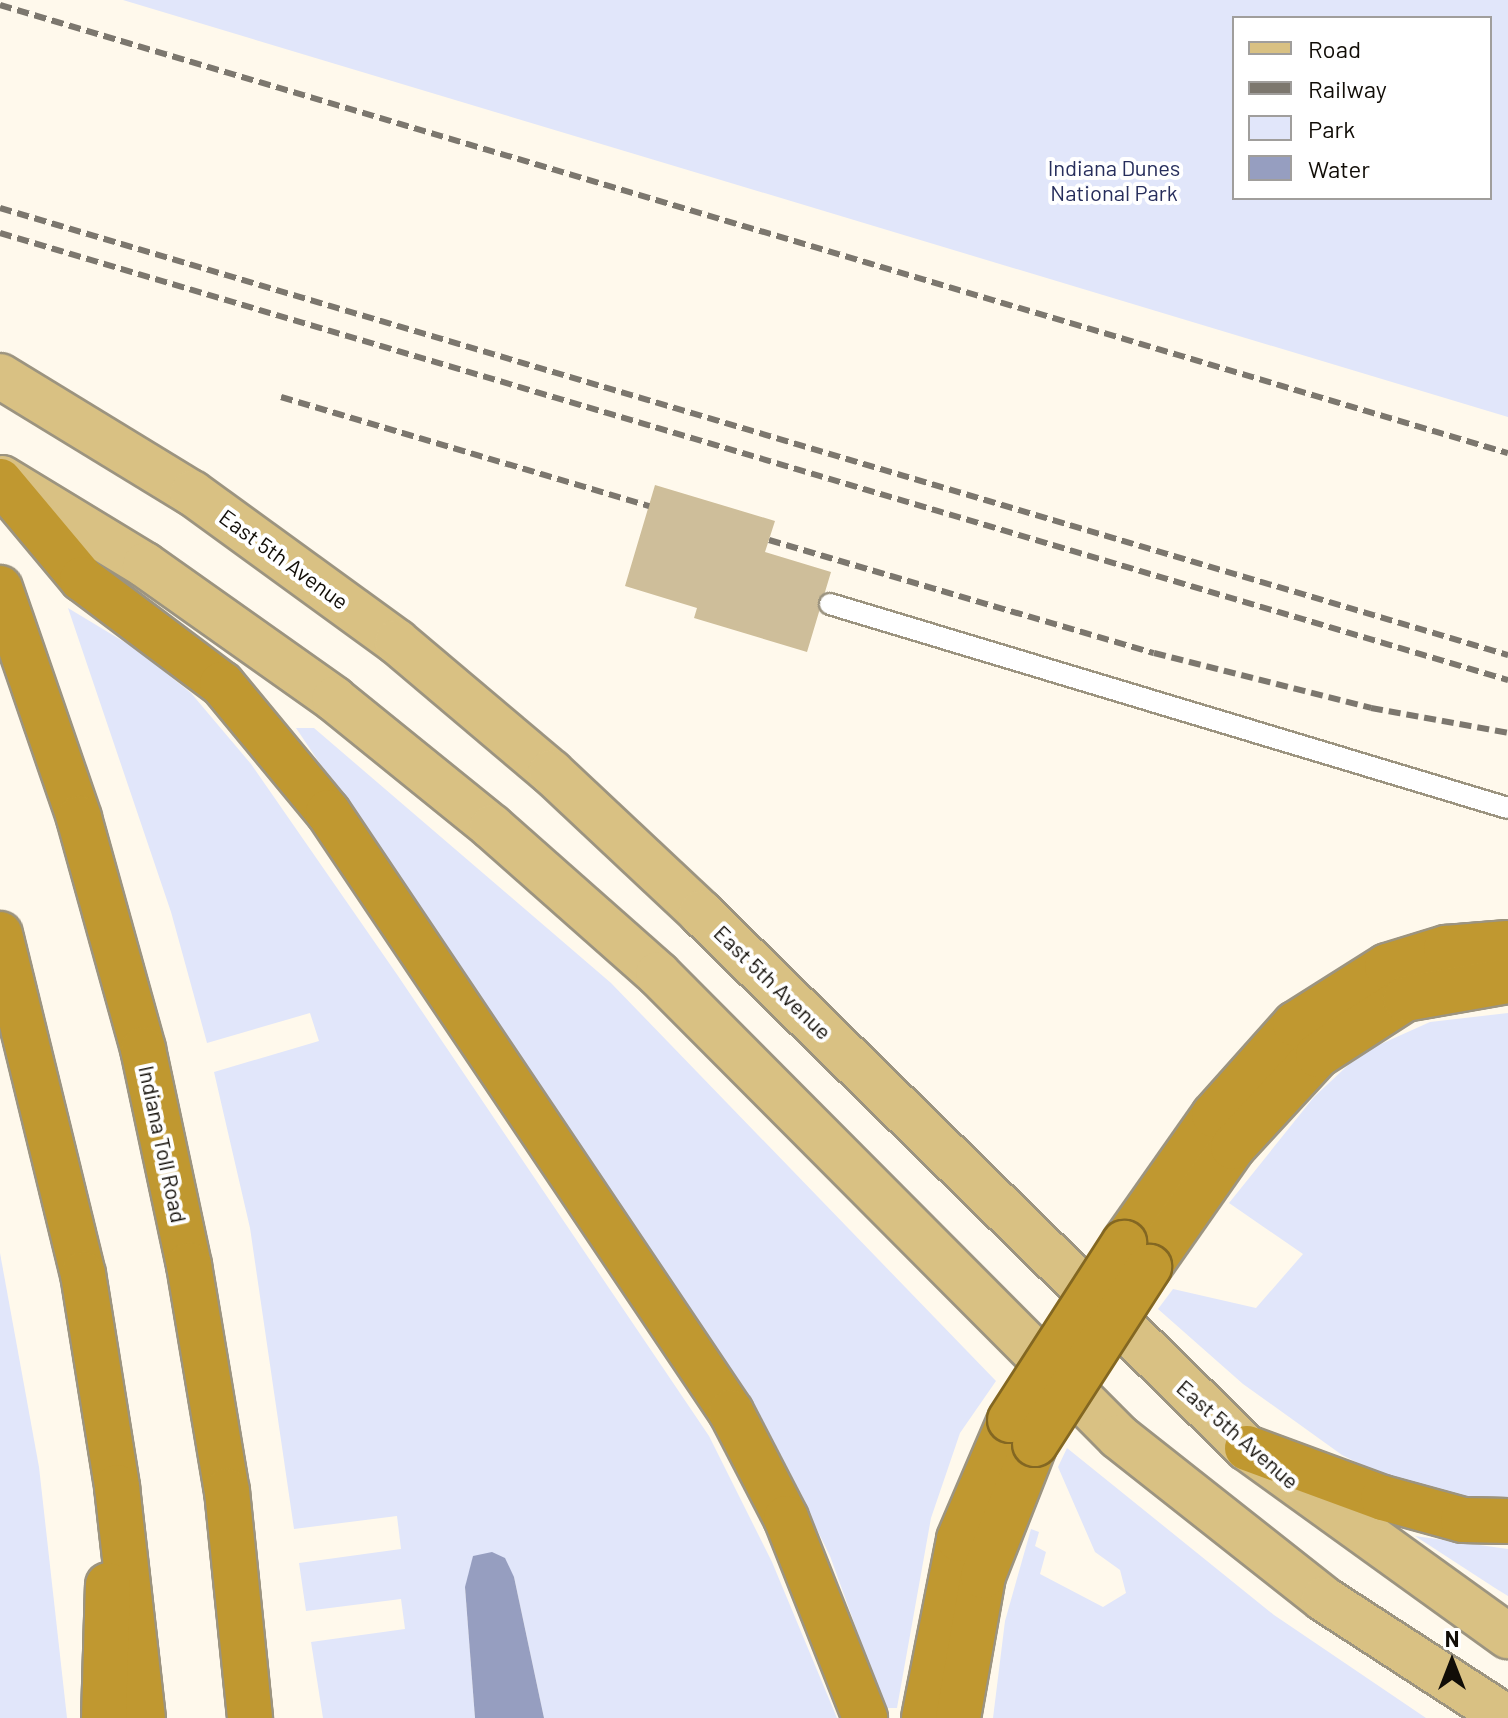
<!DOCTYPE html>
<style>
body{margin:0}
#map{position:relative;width:1508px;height:1718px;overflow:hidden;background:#fff9ec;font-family:Barlow,sans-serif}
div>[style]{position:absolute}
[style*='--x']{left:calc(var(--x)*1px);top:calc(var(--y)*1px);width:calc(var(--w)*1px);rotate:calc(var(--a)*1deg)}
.green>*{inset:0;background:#e1e6fa}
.water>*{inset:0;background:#969ec0}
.building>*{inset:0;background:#cebe9a}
.roads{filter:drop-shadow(2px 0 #9c9480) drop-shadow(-2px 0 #9c9480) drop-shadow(0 2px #9c9480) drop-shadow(0 -2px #9c9480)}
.service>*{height:20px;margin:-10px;padding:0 10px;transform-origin:10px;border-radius:10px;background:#fff}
.primary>*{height:44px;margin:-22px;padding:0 22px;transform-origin:22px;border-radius:22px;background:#d9c183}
.motorway>*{height:44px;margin:-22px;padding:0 22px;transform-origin:22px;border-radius:22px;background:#c09830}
.rail>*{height:6px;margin-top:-3px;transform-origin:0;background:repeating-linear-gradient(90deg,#7c776e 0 12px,transparent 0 18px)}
.bridges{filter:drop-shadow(2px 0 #836722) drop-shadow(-2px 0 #836722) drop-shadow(0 2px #836722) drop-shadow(0 -2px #836722)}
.motorway-bridge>*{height:44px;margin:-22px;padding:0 22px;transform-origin:22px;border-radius:22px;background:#c09830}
span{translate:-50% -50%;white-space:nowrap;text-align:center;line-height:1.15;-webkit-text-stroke:8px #fff;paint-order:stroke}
.park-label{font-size:22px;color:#272e5c}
.street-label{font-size:22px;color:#110d07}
.legend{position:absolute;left:1232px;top:16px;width:260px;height:184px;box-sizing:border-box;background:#fff;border:2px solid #a09e9c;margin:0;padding:10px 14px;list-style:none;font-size:24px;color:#110d07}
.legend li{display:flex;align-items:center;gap:16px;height:40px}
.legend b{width:40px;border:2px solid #a09e9c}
.north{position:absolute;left:1412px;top:1622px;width:80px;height:80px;-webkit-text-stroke:6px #fff;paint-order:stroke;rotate:0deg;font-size:22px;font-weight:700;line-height:32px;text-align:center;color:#110d07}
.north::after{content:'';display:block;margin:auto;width:28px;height:36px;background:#110d07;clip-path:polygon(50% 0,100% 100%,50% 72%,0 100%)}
</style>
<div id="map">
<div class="green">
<div style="clip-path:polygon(evenodd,123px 0,1508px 0,1508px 417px,701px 174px,123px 0,1234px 18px,1490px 18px,1490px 198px,1234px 198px,1234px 18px)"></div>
<div style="clip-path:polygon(68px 608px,136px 649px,191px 693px,251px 764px,396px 973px,709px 1436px,772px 1562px,837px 1718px,544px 1718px,514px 1577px,465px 1587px,475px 1718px,323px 1718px,311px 1642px,405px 1629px,401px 1599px,306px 1611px,299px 1563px,401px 1549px,397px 1516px,294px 1529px,250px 1228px,214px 1072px,319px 1041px,310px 1013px,207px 1043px,171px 912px)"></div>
<div style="clip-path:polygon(296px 728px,314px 728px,611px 983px,996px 1381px,960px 1433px,931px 1518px,897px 1708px,885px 1708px,830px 1556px,772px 1438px)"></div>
<div style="clip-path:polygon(1508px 1013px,1508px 1499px,1468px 1501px,1400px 1484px,1342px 1455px,1243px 1384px,1158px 1309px,1173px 1289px,1256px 1308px,1303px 1254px,1229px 1203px,1314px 1097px,1361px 1053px,1430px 1022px)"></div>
<div style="clip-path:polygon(0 1253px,39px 1467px,67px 1718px,0 1718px)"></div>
<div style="clip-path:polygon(1067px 1448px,1274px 1615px,1426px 1718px,993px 1718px,1005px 1621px,1031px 1529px,1039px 1532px,1035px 1546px,1046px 1552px,1040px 1574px,1103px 1607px,1126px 1593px,1120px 1570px,1095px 1552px,1058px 1467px)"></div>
<div style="clip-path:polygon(1415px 1536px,1508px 1549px,1508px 1596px,1495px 1588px)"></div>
</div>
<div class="water">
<div style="clip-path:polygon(492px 1552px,505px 1558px,514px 1577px,544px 1718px,475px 1718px,465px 1587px,473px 1556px)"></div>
</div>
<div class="building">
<div style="clip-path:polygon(655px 485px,775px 521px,765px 552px,831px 572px,807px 652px,694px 618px,697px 608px,625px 586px)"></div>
</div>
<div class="roads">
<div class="service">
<div style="--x:830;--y:604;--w:708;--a:16.75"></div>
</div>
<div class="primary">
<div style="--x:0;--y:376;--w:225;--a:31.4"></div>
<div style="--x:192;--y:493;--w:253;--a:36"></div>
<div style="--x:397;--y:642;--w:202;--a:40.2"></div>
<div style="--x:551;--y:772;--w:206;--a:43.2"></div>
<div style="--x:701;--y:913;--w:764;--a:44.42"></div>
<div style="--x:1247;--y:1448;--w:322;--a:35.8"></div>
<div style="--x:2;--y:478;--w:167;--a:31.3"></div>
<div style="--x:145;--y:565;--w:232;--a:35.3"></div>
<div style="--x:334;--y:699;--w:203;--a:39"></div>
<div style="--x:492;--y:827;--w:222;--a:41.5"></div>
<div style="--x:658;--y:974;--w:653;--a:45.12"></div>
<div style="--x:1119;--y:1437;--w:261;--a:38.3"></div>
<div style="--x:1324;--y:1599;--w:218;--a:33"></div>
</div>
<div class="motorway">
<div style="--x:0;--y:481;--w:128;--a:50.1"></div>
<div style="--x:82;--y:579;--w:175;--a:36.9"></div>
<div style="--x:222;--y:684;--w:166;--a:50.4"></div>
<div style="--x:328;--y:812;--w:723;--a:56.11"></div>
<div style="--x:731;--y:1412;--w:119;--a:62.6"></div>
<div style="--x:786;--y:1518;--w:215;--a:68.4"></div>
<div style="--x:0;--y:588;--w:243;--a:71"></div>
<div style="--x:79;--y:818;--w:240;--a:74.5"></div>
<div style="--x:143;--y:1049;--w:221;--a:78"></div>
<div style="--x:189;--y:1265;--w:229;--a:80.5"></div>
<div style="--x:227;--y:1491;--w:228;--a:84.2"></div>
<div style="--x:0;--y:934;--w:350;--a:76.3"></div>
<div style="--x:83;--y:1274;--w:216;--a:80.9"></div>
<div style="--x:117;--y:1487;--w:232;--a:83.6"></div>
<div style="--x:1124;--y:1243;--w:156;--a:-54.9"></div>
<div style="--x:1214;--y:1115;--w:122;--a:-48.3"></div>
<div style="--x:1295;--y:1024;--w:109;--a:-32.2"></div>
<div style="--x:1387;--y:966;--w:62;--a:-17"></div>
<div style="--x:1446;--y:948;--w:62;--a:-4.6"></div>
<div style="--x:1149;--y:1267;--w:146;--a:-55"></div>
<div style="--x:1233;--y:1147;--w:125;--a:-47.3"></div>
<div style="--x:1318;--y:1055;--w:103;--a:-32.8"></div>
<div style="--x:1405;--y:999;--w:105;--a:-9.9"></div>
<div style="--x:1247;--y:1448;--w:145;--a:20.2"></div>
<div style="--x:1383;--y:1498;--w:83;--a:15.4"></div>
<div style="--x:1463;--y:1520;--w:45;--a:1.3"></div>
<div style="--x:104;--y:1718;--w:133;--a:-88.3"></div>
<div style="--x:924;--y:1718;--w:182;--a:-78.9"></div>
<div style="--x:959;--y:1539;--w:129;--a:-66.8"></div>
<div style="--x:958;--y:1718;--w:144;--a:-80"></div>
<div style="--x:983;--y:1576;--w:142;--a:-68.5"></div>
</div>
</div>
<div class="rail">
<div style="--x:0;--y:5;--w:1573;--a:16.55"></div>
<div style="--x:0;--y:208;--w:1573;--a:16.51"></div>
<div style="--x:0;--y:233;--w:1573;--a:16.51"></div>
<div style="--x:281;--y:397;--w:384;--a:16.5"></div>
<div style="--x:769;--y:540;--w:401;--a:16.4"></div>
<div style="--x:1154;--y:653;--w:224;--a:14.2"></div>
<div style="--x:1371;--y:708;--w:139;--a:10.3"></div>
</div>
<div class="bridges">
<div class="motorway-bridge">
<div style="--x:1010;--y:1420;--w:211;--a:-57.2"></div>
<div style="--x:1035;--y:1444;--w:211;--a:-57.2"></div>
</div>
</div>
<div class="park-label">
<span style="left:1114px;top:180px">Indiana Dunes<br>National Park</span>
</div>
<div class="street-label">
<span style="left:284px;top:559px;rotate:36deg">East 5th Avenue</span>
<span style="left:773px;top:982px;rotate:44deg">East 5th Avenue</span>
<span style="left:163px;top:1144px;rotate:78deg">Indiana Toll Road</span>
<span style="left:1238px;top:1434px;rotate:41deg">East 5th Avenue</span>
</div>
<ul class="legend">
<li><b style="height:10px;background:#d9c183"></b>Road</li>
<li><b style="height:10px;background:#7c776e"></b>Railway</li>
<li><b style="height:22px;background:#e1e6fa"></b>Park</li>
<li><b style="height:22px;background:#969ec0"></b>Water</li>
</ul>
<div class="north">N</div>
</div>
